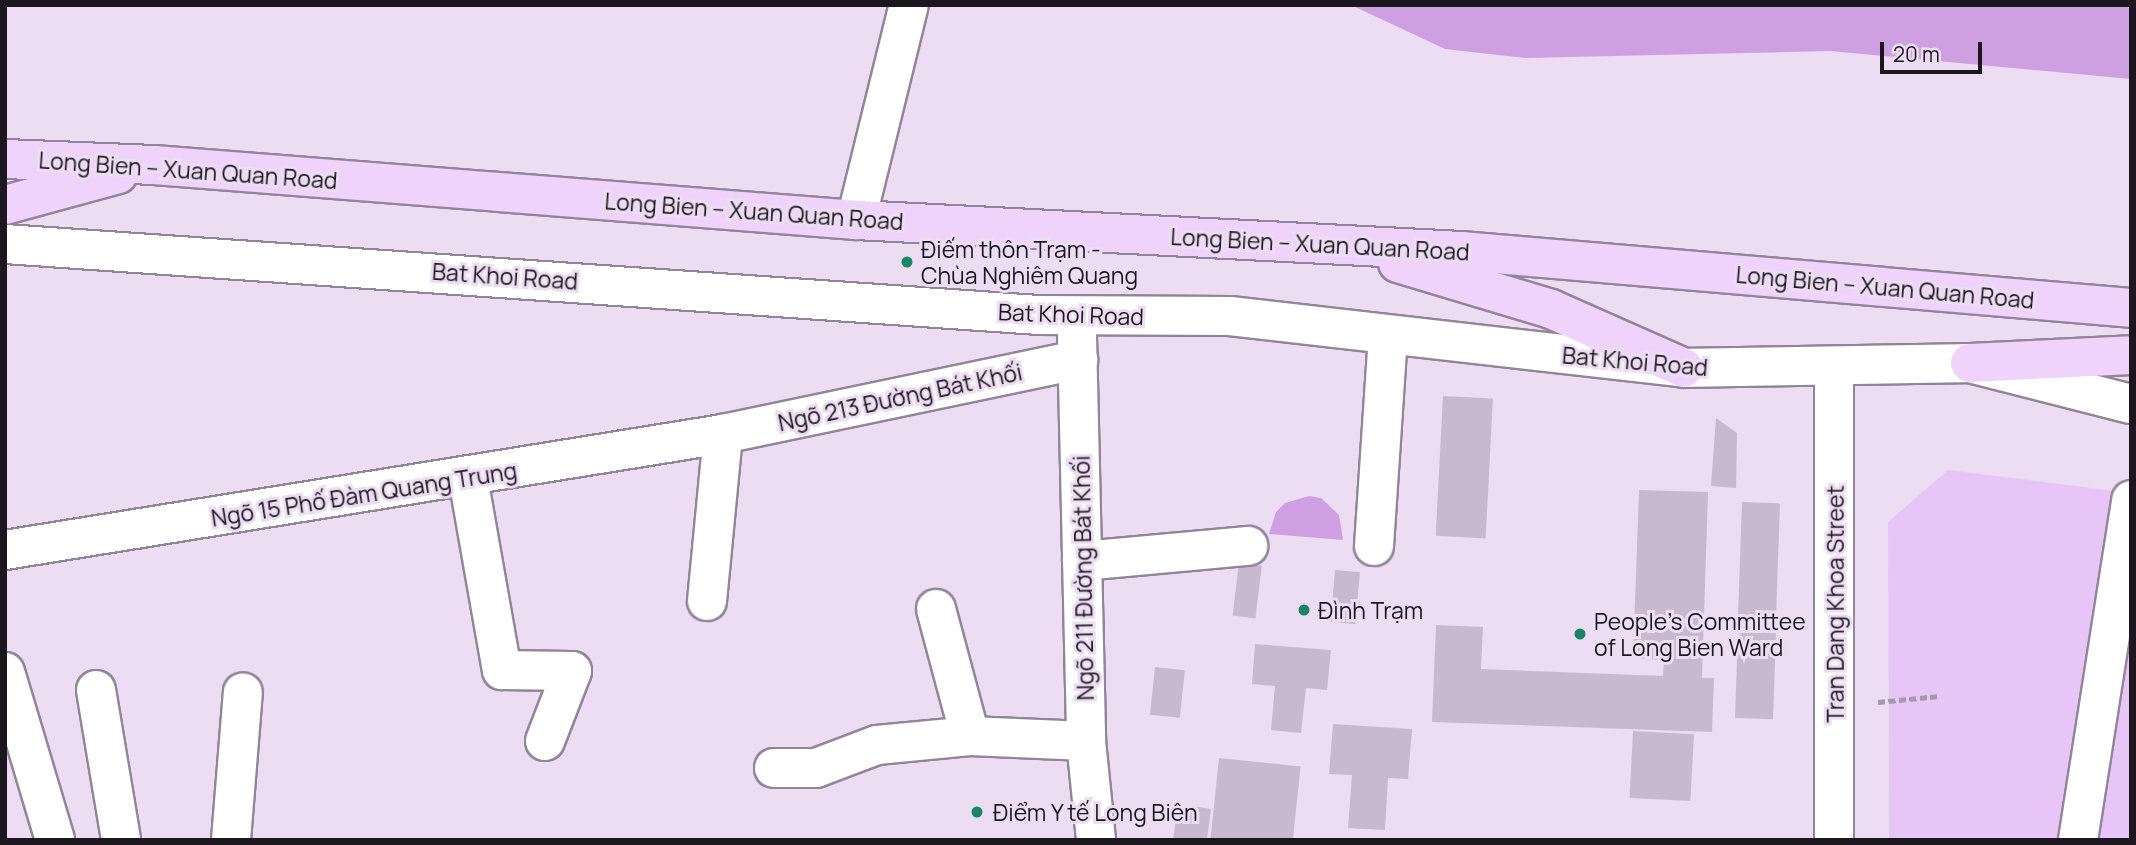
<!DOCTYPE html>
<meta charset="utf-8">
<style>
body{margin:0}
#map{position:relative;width:2136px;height:845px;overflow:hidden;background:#ecddf3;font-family:Manrope,sans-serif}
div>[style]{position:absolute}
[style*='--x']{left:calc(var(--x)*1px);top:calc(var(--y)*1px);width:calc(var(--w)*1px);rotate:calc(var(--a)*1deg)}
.green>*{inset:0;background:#e8c5f7}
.water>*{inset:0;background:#ce9fe1}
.building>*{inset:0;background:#c8b9ce;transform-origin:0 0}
.path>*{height:4.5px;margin-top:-2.25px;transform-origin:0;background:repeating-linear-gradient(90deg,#a59aab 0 7px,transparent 0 10.5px)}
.roads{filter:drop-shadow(2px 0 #938599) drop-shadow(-2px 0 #938599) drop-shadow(0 2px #938599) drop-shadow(0 -2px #938599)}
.minor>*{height:38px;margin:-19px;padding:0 19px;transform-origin:19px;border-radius:19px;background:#fff}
.major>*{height:38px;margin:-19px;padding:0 19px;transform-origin:19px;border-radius:19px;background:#efd3fa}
.dots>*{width:19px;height:19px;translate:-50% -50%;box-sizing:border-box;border:4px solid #ecddf3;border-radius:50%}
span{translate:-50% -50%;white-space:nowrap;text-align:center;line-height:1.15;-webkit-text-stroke:6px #ecddf3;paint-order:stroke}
.street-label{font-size:23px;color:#1c161e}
.poi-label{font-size:23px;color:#1c161e}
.left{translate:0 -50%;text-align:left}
.frame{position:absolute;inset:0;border:7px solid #1c161e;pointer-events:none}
.scale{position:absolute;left:1880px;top:42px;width:102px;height:32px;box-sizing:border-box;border:4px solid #1c161e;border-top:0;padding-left:9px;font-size:21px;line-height:24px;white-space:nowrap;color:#1c161e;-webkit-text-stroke:5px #ecddf3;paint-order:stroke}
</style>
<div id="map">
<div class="green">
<div style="clip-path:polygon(1948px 470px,2131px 493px,2131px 840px,1889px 840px,1888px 522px)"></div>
</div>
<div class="water">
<div style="clip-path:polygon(1351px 5px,2131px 5px,2131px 79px,1830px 51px,1525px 58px,1445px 49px)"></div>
<div style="clip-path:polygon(1309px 496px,1321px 498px,1339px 515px,1343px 540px,1269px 534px,1276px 512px,1285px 503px)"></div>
</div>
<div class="building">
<div style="left:1443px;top:396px;width:50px;height:140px;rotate:3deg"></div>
<div style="clip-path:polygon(1716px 418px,1737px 433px,1736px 488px,1711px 486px)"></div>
<div style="clip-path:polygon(1639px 490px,1708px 492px,1702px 678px,1714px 678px,1712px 732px,1432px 722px,1436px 625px,1483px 627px,1481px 669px,1663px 676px,1664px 660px,1633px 658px)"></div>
<div style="left:1742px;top:502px;width:38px;height:114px;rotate:2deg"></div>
<div style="left:1239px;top:563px;width:23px;height:53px;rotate:7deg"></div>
<div style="left:1335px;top:570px;width:25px;height:52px;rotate:5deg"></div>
<div style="left:1738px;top:632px;width:38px;height:86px;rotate:2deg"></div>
<div style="clip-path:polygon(1255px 644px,1331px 650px,1327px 690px,1306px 688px,1301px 733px,1271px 730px,1275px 686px,1252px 684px)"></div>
<div style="left:1155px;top:667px;width:30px;height:48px;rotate:6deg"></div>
<div style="clip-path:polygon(1333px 724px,1412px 729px,1408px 779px,1388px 778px,1385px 830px,1348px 828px,1352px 775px,1329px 774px)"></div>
<div style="left:1633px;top:731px;width:61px;height:67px;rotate:3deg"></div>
<div style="left:1219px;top:758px;width:82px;height:82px;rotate:6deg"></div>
<div style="clip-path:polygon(1178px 804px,1211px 809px,1207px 840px,1173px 840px)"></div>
</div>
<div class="path">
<div style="--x:1878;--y:702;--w:62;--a:-5.5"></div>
</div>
<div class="roads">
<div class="minor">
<div style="--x:856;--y:220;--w:221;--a:-76.2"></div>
<div style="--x:5;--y:244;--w:1036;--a:3.93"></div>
<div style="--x:1039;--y:315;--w:191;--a:0.3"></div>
<div style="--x:1230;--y:316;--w:457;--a:6.5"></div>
<div style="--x:1684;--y:368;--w:286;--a:-1"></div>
<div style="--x:1970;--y:363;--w:166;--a:14.3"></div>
<div style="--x:1077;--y:336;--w:405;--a:88.7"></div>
<div style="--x:1086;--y:741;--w:100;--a:84.2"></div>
<div style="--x:1834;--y:368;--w:472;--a:90"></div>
<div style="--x:468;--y:478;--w:195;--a:80"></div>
<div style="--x:502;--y:670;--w:70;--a:0.8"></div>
<div style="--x:572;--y:671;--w:75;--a:111.1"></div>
<div style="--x:1374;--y:546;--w:211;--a:-86.2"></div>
<div style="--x:5;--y:550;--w:727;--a:-9.18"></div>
<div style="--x:723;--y:434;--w:363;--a:-11.8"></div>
<div style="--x:1082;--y:561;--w:167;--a:-5.2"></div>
<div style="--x:707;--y:601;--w:168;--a:-84.5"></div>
<div style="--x:936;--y:609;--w:131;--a:75"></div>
<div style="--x:5;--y:672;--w:175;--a:73.4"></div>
<div style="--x:96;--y:690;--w:152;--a:80.5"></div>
<div style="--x:774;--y:768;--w:42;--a:0"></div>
<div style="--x:816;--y:768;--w:65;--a:-20.7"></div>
<div style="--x:877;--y:745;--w:93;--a:-5.5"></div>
<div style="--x:970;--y:736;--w:116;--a:2.5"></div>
<div style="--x:231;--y:840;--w:148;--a:-85.4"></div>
<div style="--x:2078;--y:840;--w:344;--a:-81.1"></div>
</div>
<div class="major">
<div style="--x:5;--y:159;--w:149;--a:2.3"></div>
<div style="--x:154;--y:165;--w:704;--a:4.48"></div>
<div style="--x:856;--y:220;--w:606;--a:2.93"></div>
<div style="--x:1461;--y:251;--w:672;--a:4.86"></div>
<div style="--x:5;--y:205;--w:117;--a:-15.3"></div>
<div style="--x:1398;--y:263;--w:160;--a:16.7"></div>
<div style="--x:1551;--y:309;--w:145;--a:23.9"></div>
<div style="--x:1970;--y:363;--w:161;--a:-2.8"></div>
</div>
</div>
<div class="dots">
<div style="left:907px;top:262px;background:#198663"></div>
<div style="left:1304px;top:610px;background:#198663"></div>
<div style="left:1580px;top:634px;background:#198663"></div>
<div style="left:977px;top:812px;background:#198663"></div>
</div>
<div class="street-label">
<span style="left:188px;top:170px;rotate:4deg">Long Bien – Xuan Quan Road</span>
<span style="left:754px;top:211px;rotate:4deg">Long Bien – Xuan Quan Road</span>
<span style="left:1320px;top:244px;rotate:3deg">Long Bien – Xuan Quan Road</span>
<span style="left:505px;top:276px;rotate:4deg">Bat Khoi Road</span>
<span style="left:1885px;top:287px;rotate:5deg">Long Bien – Xuan Quan Road</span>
<span style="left:1071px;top:314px;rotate:2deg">Bat Khoi Road</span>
<span style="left:1635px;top:361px;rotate:5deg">Bat Khoi Road</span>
<span style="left:900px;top:397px;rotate:-12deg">Ngõ 213 Đường Bát Khối</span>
<span style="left:364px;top:494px;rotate:-9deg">Ngõ 15 Phố Đàm Quang Trung</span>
<span style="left:1083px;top:578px;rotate:-91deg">Ngõ 211 Đường Bát Khối</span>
<span style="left:1835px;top:604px;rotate:-90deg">Tran Dang Khoa Street</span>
</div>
<div class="poi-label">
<span class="left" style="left:921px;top:262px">Điếm thôn Trạm -<br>Chùa Nghiêm Quang</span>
<span class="left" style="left:1318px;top:610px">Đình Trạm</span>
<span class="left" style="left:1594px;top:634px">People's Committee<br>of Long Bien Ward</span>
<span class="left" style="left:993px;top:812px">Điểm Y tế Long Biên</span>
</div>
<div class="frame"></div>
<div class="scale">20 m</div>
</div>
